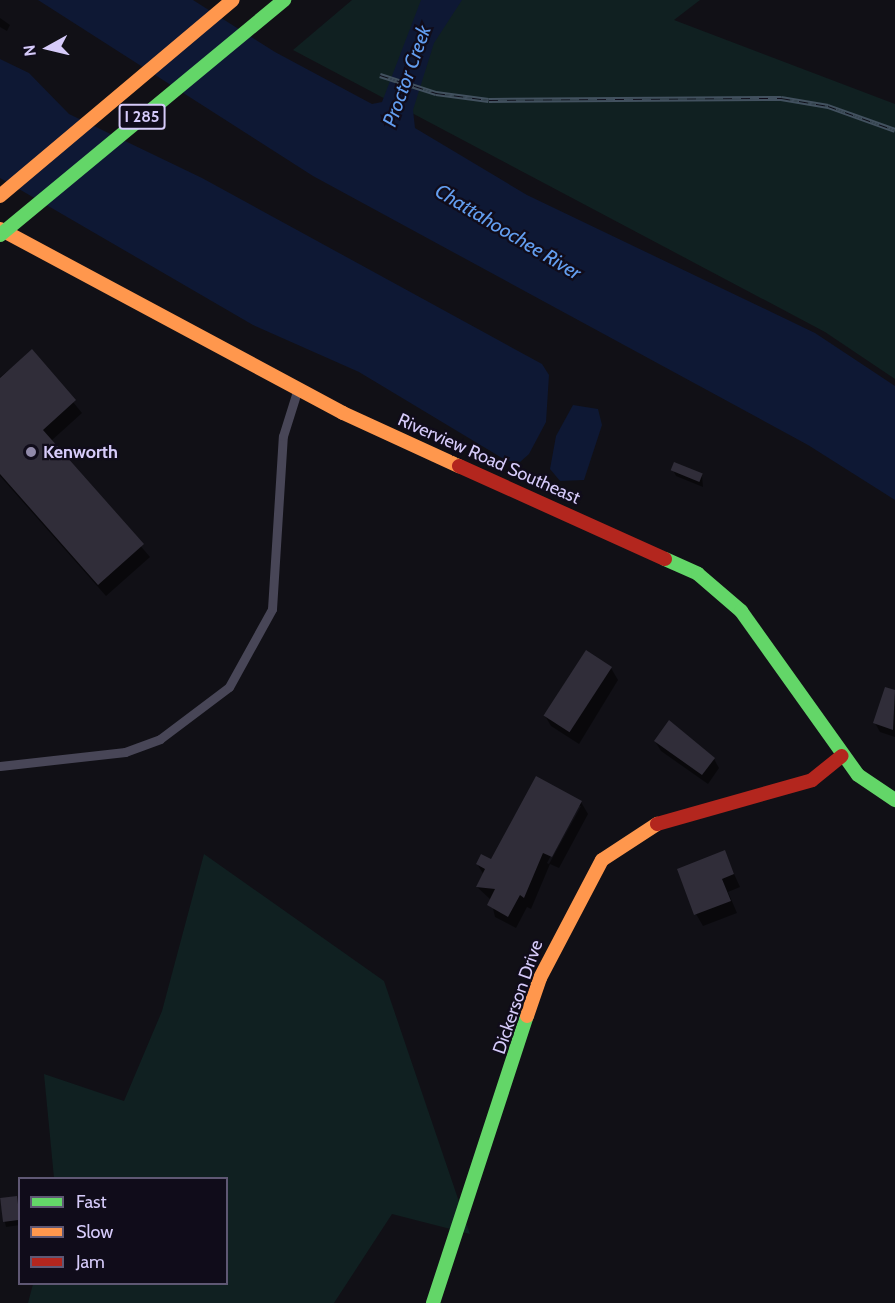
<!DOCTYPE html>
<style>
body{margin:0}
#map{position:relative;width:895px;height:1303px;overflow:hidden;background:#111016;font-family:Cabin,sans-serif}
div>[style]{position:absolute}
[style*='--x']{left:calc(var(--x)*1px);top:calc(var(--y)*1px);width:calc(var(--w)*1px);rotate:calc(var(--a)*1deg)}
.green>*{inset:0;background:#102021}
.water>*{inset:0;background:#0e1834}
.shadow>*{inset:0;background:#0007}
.building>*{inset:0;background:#302d39;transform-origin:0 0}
.street>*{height:9px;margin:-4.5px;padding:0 4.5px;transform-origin:4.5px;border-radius:4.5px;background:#484657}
.fast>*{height:14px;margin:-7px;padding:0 7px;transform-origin:7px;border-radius:7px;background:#63d668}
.slow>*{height:14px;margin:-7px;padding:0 7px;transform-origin:7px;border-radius:7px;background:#ff974d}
.jam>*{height:14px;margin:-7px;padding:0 7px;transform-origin:7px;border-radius:7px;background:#b3261e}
.rail>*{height:5px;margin-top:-2.5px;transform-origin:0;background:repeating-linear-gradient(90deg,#100c1a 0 9px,#42515f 0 18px);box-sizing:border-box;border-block:2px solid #42515f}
.fast-bridge>*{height:14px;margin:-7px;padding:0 7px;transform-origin:7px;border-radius:7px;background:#63d668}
.dots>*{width:16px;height:16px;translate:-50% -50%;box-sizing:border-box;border:3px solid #100c1a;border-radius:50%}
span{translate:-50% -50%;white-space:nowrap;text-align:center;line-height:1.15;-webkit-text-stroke:4.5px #100c1a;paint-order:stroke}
.shield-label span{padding:2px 4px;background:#100c1a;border:2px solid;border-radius:4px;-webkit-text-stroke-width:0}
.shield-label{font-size:16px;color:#d6cbfa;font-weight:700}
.poi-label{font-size:18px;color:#d6cbfa;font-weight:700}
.left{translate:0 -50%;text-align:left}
.street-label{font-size:18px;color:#d6cbfa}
.water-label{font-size:20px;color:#639ef0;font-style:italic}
.legend{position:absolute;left:18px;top:1177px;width:210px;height:108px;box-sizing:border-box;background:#100c1a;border:2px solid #5f5874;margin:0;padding:8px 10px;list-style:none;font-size:18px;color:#d6cbfa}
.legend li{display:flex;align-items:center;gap:12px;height:30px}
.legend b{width:30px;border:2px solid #5f5874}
.north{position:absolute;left:18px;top:18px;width:60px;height:60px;-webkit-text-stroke:4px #100c1a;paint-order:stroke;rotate:262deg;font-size:16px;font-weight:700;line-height:24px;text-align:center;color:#d6cbfa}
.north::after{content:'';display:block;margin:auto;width:21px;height:27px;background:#d6cbfa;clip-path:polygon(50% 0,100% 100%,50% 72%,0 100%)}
</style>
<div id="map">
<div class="green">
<div style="clip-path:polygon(352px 0,700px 0,674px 20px,895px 104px,895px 379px,825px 332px,293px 50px)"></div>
<div style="clip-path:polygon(204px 854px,384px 981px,470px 1234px,392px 1214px,334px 1303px,28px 1303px,33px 1284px,226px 1284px,226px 1178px,54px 1178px,44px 1074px,124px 1101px,162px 1011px)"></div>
</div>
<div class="water">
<div style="clip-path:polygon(38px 0,193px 0,275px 52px,372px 104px,382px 102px,421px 0,462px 0,434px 43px,413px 110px,415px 128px,527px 195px,815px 333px,895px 386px,895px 500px,808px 445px,313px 176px)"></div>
<div style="clip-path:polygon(0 59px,29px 73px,69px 114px,202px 178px,542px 364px,549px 375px,546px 422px,529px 454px,520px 462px,507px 461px,359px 372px,253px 325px,0 178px)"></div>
<div style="clip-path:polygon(573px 405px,598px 409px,602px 425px,584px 480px,560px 481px,550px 469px,556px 436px)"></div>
</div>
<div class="shadow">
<div style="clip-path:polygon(0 18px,10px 25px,7px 31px,0 27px)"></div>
<div style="clip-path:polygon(32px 352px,82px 413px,51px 441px,150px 557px,106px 596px,0 476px,0 377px)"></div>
<div style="clip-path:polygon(673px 470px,702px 475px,703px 487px,676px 476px)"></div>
<div style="clip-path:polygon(611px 668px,618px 680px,579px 744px,551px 726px,544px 714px)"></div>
<div style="clip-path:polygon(886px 689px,895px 692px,895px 737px,880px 732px,875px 723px)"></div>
<div style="clip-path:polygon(669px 722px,714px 759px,719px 768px,708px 784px,661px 751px,655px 741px)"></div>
<div style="clip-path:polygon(evenodd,581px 802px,588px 814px,559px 868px,550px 864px,531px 909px,527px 907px,516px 928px,495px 917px,491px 900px,477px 887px,484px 875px,477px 864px,492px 861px,581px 802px,577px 806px,581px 806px,549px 864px,547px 863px,577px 806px)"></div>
<div style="clip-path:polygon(724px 852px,740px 887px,728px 892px,737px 913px,703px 926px,696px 914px)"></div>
<div style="clip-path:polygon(17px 1197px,20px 1225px,6px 1227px,0 1199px)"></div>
</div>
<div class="building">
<div style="clip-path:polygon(32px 349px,76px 400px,43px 430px,144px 544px,98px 585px,0 474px,0 378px)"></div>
<div style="left:674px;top:462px;width:31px;height:9px;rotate:22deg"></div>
<div style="left:586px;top:650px;width:31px;height:78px;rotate:33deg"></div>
<div style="clip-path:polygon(885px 687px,895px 690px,893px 730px,873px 723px)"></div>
<div style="clip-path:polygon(669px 720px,715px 758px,702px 775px,654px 741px)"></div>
<div style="clip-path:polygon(536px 776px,582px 801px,552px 857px,543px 853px,524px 898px,520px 895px,508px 917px,487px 905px,495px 889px,476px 887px,485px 869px,476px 864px,481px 854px,491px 859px)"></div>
<div style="clip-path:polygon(725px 850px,734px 874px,722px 879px,731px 901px,694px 915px,677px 869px)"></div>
<div style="left:17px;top:1196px;width:24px;height:17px;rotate:83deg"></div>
</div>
<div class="street">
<div style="--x:0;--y:766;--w:126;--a:-6.4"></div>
<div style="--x:125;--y:752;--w:37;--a:-20"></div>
<div style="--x:160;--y:739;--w:86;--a:-37"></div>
<div style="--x:229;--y:687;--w:89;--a:-61.1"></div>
<div style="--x:272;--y:609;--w:173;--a:-86.4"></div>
<div style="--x:283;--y:436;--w:50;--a:-72.6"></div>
</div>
<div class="fast">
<div style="--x:665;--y:559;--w:36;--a:24"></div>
<div style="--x:698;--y:574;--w:57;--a:40.7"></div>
<div style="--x:741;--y:611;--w:201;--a:54.5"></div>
<div style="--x:858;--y:775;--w:45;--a:34"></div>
<div style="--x:433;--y:1303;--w:302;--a:-71.9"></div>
</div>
<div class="slow">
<div style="--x:0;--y:196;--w:304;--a:-40.1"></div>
<div style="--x:0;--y:229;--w:389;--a:28.2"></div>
<div style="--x:343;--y:413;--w:128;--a:24.6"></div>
<div style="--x:527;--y:1016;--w:40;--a:-71.1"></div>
<div style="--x:540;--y:978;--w:133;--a:-62.3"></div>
<div style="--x:602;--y:860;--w:66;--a:-33.2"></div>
</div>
<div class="jam">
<div style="--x:459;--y:466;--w:226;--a:24.3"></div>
<div style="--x:657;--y:824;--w:161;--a:-15.8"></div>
<div style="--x:812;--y:780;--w:38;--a:-39"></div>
</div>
<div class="rail">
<div style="--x:380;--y:75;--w:59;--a:17.8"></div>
<div style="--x:436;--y:93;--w:53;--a:7.5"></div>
<div style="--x:489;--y:100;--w:292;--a:-0.4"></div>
<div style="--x:781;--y:98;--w:48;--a:9.7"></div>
<div style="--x:828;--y:106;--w:71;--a:19.7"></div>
</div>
<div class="fast-bridge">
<div style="--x:0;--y:235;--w:369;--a:-39.6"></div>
</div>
<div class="dots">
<div style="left:31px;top:452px;background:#918aaa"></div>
</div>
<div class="shield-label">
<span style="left:142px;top:117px">I 285</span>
</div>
<div class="poi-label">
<span class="left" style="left:43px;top:452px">Kenworth</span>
</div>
<div class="street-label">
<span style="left:489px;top:459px;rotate:24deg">Riverview Road Southeast</span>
<span style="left:518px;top:997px;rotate:-71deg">Dickerson Drive</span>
</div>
<div class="water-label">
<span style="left:407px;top:76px;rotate:-70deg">Proctor Creek</span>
<span style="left:508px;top:232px;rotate:31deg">Chattahoochee River</span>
</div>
<ul class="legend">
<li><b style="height:8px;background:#63d668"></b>Fast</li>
<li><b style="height:8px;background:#ff974d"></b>Slow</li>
<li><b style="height:8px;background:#b3261e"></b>Jam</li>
</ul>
<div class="north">N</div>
</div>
